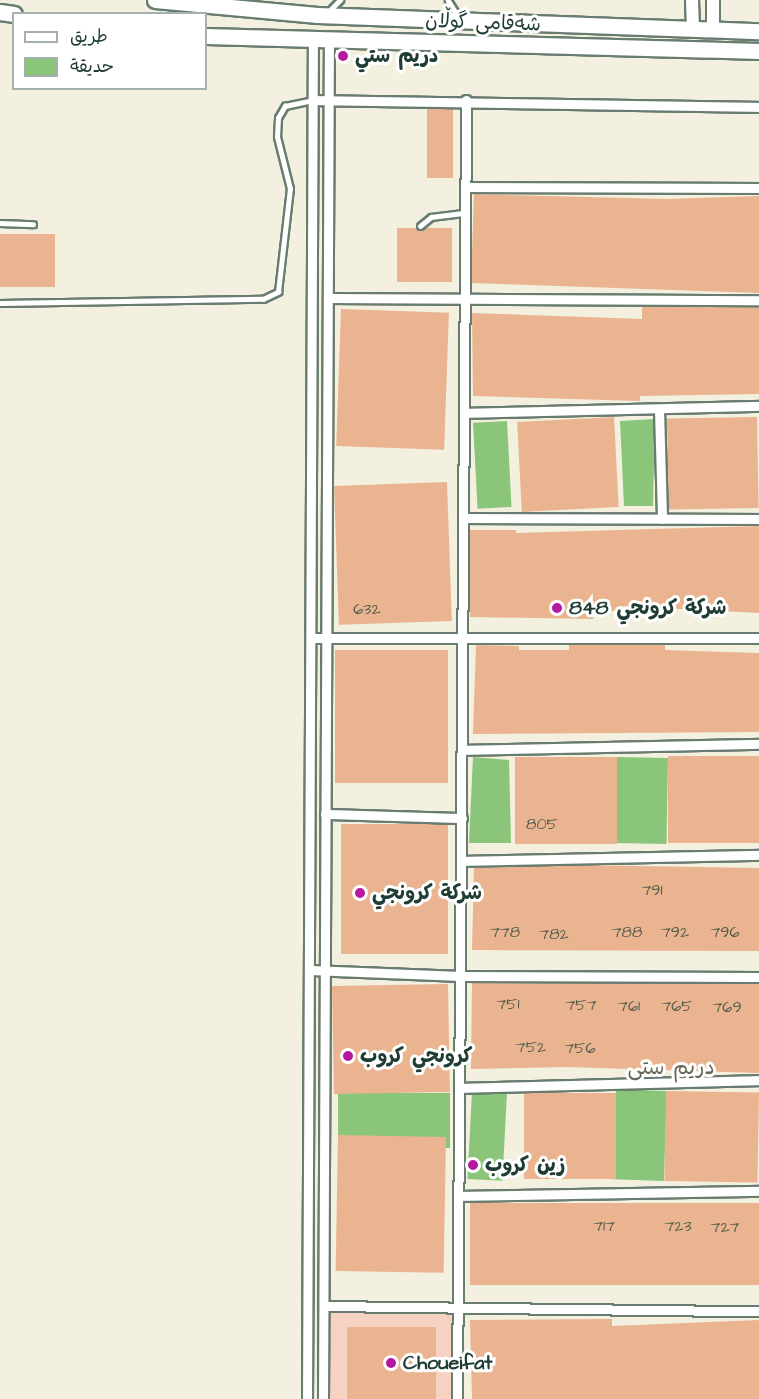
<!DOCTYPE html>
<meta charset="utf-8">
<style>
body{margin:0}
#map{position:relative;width:759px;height:1399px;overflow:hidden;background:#f3f0df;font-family:"Architects Daughter","Playpen Sans Arabic",sans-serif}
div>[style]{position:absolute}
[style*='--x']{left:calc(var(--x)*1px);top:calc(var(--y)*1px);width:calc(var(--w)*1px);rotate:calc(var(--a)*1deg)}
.built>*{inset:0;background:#f5d2c2;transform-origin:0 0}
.green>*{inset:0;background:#8ac57a;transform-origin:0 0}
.building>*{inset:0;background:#e9b48f;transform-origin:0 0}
.roads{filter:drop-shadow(2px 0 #697c70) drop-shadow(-2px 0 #697c70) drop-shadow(0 2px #697c70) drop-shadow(0 -2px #697c70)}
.service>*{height:4.5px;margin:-2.25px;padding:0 2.25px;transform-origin:2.25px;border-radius:2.25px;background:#fff}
.minor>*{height:9px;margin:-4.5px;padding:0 4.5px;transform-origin:4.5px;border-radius:4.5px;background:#fff}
.tertiary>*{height:12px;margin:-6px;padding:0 6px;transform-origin:6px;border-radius:6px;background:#fff}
.primary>*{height:15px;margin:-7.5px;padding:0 7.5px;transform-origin:7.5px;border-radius:7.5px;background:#fff}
.dots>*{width:16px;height:16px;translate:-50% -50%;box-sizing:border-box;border:3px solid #fff;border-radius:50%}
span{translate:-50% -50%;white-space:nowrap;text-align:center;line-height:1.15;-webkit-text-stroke:6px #fff;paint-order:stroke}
.number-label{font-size:16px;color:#525b4b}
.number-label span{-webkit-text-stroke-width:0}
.street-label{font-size:20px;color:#1f3d34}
.poi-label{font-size:20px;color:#1f3d34;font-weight:700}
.left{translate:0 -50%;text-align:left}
.neighbourhood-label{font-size:21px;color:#666754}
.legend{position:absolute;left:12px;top:12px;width:195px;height:78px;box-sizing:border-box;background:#fff;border:2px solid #a5b1ae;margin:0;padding:8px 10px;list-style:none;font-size:18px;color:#1f3d34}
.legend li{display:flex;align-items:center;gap:12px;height:30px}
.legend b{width:30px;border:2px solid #a5b1ae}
</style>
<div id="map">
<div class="built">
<div style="left:324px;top:1306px;width:136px;height:93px;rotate:2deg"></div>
</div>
<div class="green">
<div style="clip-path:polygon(655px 419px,653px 506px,624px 506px,620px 421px)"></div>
<div style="left:507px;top:421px;width:86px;height:34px;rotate:87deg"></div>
<div style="clip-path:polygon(473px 757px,509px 760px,511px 843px,469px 843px)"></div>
<div style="left:617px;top:757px;width:51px;height:86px;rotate:1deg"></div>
<div style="left:667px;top:1091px;width:90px;height:51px;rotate:92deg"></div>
<div style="left:472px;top:1092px;width:35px;height:87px;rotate:3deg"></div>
<div style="left:338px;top:1093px;width:112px;height:55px"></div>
</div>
<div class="building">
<div style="left:427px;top:109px;width:26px;height:69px"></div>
<div style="clip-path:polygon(474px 194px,666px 199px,759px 196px,759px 293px,471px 283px)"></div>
<div style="left:397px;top:228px;width:55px;height:54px"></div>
<div style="left:0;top:234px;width:55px;height:53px"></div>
<div style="clip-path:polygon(642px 307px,759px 307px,759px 394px,640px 396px,640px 401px,473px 396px,472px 313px,642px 319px)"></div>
<div style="left:341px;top:309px;width:108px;height:137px;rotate:2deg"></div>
<div style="left:614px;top:417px;width:90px;height:97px;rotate:87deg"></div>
<div style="left:757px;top:417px;width:91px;height:90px;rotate:89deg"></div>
<div style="left:447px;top:482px;width:139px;height:113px;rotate:88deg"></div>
<div style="clip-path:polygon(759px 526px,759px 613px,619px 606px,618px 611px,594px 610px,593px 619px,470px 617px,470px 530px,516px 530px,516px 533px)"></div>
<div style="clip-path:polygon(476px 645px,519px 646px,519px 650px,569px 650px,569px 645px,665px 645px,665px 650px,759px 653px,759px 732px,473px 734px)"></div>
<div style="left:335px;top:650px;width:113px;height:133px"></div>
<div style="left:759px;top:756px;width:87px;height:91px;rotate:90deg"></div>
<div style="left:515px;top:757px;width:102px;height:87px"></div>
<div style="left:341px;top:824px;width:107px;height:130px"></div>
<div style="clip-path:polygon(578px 865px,759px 868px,759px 951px,472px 950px,474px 868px)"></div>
<div style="clip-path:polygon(472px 983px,759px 984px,759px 1073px,568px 1067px,471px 1069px)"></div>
<div style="left:448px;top:984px;width:108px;height:116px;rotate:89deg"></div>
<div style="left:666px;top:1091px;width:93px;height:90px;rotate:1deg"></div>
<div style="left:524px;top:1093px;width:92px;height:86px"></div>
<div style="left:338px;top:1135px;width:108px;height:136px;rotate:1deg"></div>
<div style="left:470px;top:1203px;width:289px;height:82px"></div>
<div style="clip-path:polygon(612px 1319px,612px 1326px,759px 1320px,759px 1399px,472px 1399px,470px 1320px)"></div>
<div style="left:347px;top:1327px;width:89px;height:72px"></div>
</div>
<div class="roads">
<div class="service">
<div style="--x:448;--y:0;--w:19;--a:58"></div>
<div style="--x:329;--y:11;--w:16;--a:-45"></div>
<div style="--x:0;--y:223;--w:33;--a:2"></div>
<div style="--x:420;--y:226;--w:14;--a:-39"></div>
<div style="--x:431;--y:217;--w:34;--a:-7"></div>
<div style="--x:0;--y:303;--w:263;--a:-0.9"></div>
<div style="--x:263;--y:299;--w:17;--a:-25"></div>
<div style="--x:278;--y:292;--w:104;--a:-83.4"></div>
<div style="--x:290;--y:189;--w:54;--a:-104"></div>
<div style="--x:277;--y:137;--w:19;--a:-87"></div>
<div style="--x:278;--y:118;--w:14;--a:-60"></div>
<div style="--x:285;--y:106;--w:29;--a:-12"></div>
</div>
<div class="minor">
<div style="--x:313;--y:100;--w:446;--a:0.9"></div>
<div style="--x:465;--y:187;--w:294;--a:0.2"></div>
<div style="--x:328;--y:298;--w:431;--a:0.3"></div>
<div style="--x:659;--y:409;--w:110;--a:88.4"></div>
<div style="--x:464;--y:413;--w:295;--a:-1.4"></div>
<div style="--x:463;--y:518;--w:296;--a:0.2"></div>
<div style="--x:311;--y:638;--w:448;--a:0"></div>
<div style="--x:462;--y:750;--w:297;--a:-1.2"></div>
<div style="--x:325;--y:814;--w:137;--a:1.7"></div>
<div style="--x:462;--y:861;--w:297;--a:-1.2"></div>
<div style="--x:310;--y:970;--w:151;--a:2.3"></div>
<div style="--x:461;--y:976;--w:298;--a:0.2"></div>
<div style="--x:461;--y:1088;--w:298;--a:-1.5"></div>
<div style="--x:461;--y:1196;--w:298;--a:-1"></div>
<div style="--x:324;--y:1306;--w:435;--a:0.7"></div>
<div style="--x:307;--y:1399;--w:1360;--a:-89.75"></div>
<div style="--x:323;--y:1399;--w:1361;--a:-89.75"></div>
<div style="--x:457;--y:1399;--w:1299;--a:-89.6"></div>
</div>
<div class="tertiary">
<div style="--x:692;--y:0;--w:29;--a:88"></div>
<div style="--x:713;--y:0;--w:30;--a:90"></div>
</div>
<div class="primary">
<div style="--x:155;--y:0;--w:163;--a:5.3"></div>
<div style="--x:317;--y:15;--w:442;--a:2.1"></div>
<div style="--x:0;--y:12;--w:14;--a:8"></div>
<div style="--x:206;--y:36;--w:553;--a:1.55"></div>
</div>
</div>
<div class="dots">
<div style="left:343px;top:56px;background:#b5179e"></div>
<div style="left:557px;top:608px;background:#b5179e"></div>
<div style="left:360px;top:893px;background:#b5179e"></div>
<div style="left:348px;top:1056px;background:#b5179e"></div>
<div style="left:473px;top:1165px;background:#b5179e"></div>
<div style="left:391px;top:1363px;background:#b5179e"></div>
</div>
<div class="number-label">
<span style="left:367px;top:609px">632</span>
<span style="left:542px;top:824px">805</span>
<span style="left:652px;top:890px">791</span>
<span style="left:505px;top:932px">778</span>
<span style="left:627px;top:932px">788</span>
<span style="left:675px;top:932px">792</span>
<span style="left:725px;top:932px">796</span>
<span style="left:554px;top:934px">782</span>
<span style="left:508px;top:1004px">751</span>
<span style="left:581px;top:1005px">757</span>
<span style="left:629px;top:1006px">761</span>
<span style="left:677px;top:1006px">765</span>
<span style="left:727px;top:1007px">769</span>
<span style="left:531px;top:1047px">752</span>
<span style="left:580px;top:1048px">756</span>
<span style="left:604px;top:1226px">717</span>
<span style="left:678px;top:1226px">723</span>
<span style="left:725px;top:1227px">727</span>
</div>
<div class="street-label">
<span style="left:483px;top:23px;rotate:2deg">شەقامی گوڵان</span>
</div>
<div class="poi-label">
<span class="left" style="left:355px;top:56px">دريم ستي</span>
<span class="left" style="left:569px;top:608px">شركة كرونجي 848</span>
<span class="left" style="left:372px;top:893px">شركة كرونجي</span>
<span class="left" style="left:360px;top:1056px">كرونجي كروب</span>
<span class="left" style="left:485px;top:1165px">زين كروب</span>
<span class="left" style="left:403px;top:1363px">Choueifat</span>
</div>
<div class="neighbourhood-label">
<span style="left:671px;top:1068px">دریم ستی</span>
</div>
<ul class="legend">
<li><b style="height:8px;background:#fff"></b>طريق</li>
<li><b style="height:16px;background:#8ac57a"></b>حديقة</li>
</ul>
</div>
